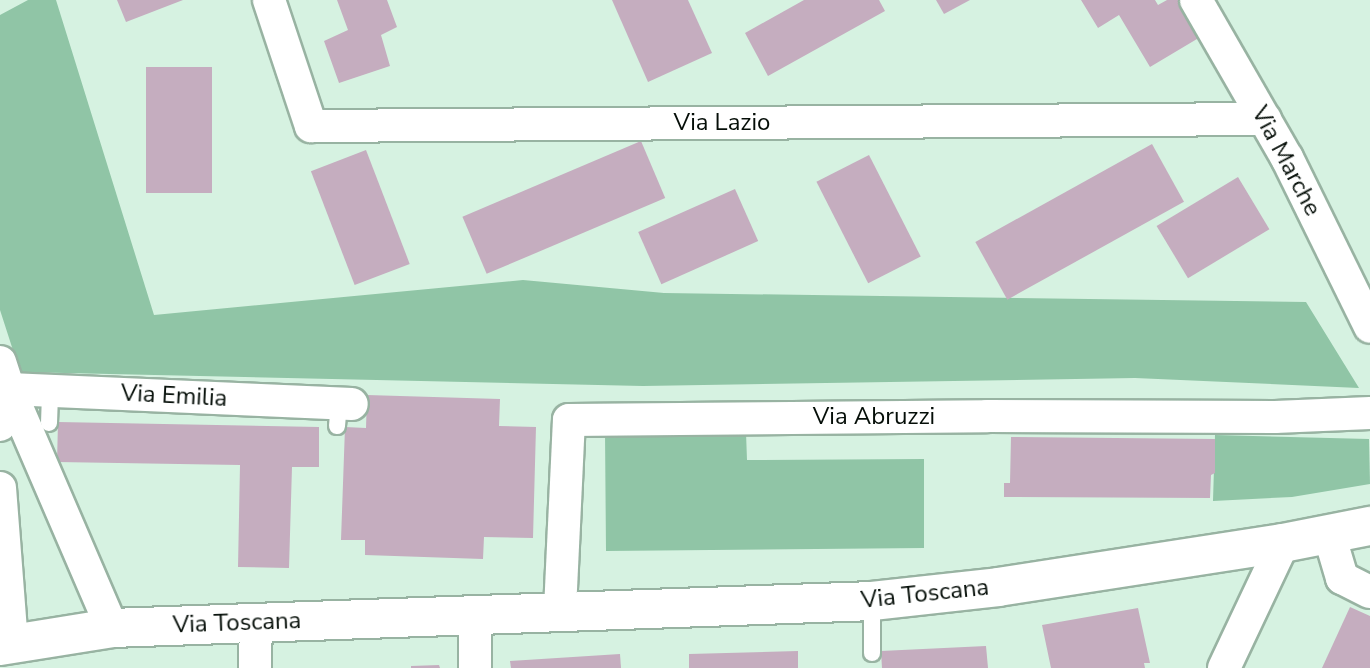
<!DOCTYPE html>
<style>
body{margin:0}
#map{position:relative;width:1370px;height:668px;overflow:hidden;background:#d6f2e1;font-family:"Nunito Sans",sans-serif}
div>[style]{position:absolute}
[style*='--x']{left:calc(var(--x)*1px);top:calc(var(--y)*1px);width:calc(var(--w)*1px);rotate:calc(var(--a)*1deg)}
.green>*{inset:0;background:#90c5a6}
.building>*{inset:0;background:#c5adbf;transform-origin:0 0}
.roads{filter:drop-shadow(2px 0 #98b3a2) drop-shadow(-2px 0 #98b3a2) drop-shadow(0 2px #98b3a2) drop-shadow(0 -2px #98b3a2)}
.service>*{height:16px;margin:-8px;padding:0 8px;transform-origin:8px;border-radius:8px;background:#fff}
.minor>*{height:32px;margin:-16px;padding:0 16px;transform-origin:16px;border-radius:16px;background:#fff}
.tertiary>*{height:38px;margin:-19px;padding:0 19px;transform-origin:19px;border-radius:19px;background:#fff}
span{translate:-50% -50%;white-space:nowrap;text-align:center;line-height:1.15;-webkit-text-stroke:5px #fff;paint-order:stroke}
.street-label{font-size:24px;color:#050e08}
</style>
<div id="map">
<div class="green">
<div style="clip-path:polygon(28px 0,56px 0,154px 315px,523px 280px,664px 293px,1306px 302px,1359px 388px,1135px 378px,643px 386px,20px 372px,0 310px,0 15px)"></div>
<div style="clip-path:polygon(746px 432px,747px 460px,924px 459px,924px 548px,606px 551px,605px 433px)"></div>
<div style="clip-path:polygon(1215px 435px,1369px 439px,1370px 484px,1292px 497px,1213px 501px)"></div>
</div>
<div class="building">
<div style="clip-path:polygon(117px 0,183px 0,126px 22px)"></div>
<div style="clip-path:polygon(337px 0,387px 0,397px 27px,381px 35px,390px 66px,339px 83px,324px 41px,348px 30px)"></div>
<div style="clip-path:polygon(612px 0,688px 0,712px 53px,648px 82px)"></div>
<div style="clip-path:polygon(804px 0,879px 0,885px 11px,768px 76px,745px 33px)"></div>
<div style="clip-path:polygon(936px 0,970px 0,944px 14px)"></div>
<div style="clip-path:polygon(1081px 0,1155px 0,1158px 5px,1167px 0,1180px 0,1202px 36px,1150px 67px,1119px 15px,1098px 28px)"></div>
<div style="left:146px;top:67px;width:66px;height:126px"></div>
<div style="left:641px;top:141px;width:62px;height:194px;rotate:67deg"></div>
<div style="left:1152px;top:144px;width:66px;height:202px;rotate:61deg"></div>
<div style="left:366px;top:150px;width:122px;height:59px;rotate:69deg"></div>
<div style="left:869px;top:155px;width:114px;height:59px;rotate:63deg"></div>
<div style="left:1238px;top:177px;width:61px;height:95px;rotate:59deg"></div>
<div style="left:735px;top:189px;width:57px;height:106px;rotate:66deg"></div>
<div style="clip-path:polygon(367px 395px,500px 399px,499px 426px,536px 427px,533px 538px,484px 537px,483px 559px,365px 555px,365px 540px,341px 540px,345px 427px,366px 428px)"></div>
<div style="clip-path:polygon(58px 422px,319px 427px,319px 467px,292px 467px,289px 568px,238px 567px,240px 465px,57px 462px)"></div>
<div style="clip-path:polygon(1011px 437px,1215px 439px,1215px 473px,1211px 475px,1210px 498px,1004px 497px,1004px 483px,1010px 483px)"></div>
<div style="clip-path:polygon(1350px 607px,1370px 616px,1370px 668px,1322px 668px)"></div>
<div style="clip-path:polygon(1138px 608px,1150px 663px,1144px 663px,1145px 668px,1051px 668px,1042px 625px)"></div>
<div style="clip-path:polygon(986px 646px,988px 668px,882px 668px,881px 651px)"></div>
<div style="clip-path:polygon(798px 651px,798px 668px,689px 668px,689px 654px)"></div>
<div style="clip-path:polygon(620px 654px,621px 668px,511px 668px,510px 661px)"></div>
<div style="clip-path:polygon(439px 665px,440px 668px,411px 668px,411px 666px)"></div>
</div>
<div class="roads">
<div class="service">
<div style="--x:49;--y:423;--w:34;--a:-88"></div>
<div style="--x:337;--y:426;--w:23;--a:-85"></div>
<div style="--x:872;--y:601;--w:52;--a:90"></div>
</div>
<div class="minor">
<div style="--x:269;--y:0;--w:133;--a:71.6"></div>
<div style="--x:311;--y:126;--w:954;--a:-0.42"></div>
<div style="--x:1196;--y:0;--w:182;--a:60.1"></div>
<div style="--x:1287;--y:158;--w:188;--a:63.8"></div>
<div style="--x:0;--y:362;--w:28;--a:72"></div>
<div style="--x:9;--y:389;--w:37;--a:104"></div>
<div style="--x:0;--y:488;--w:155;--a:85.6"></div>
<div style="--x:1329;--y:534;--w:46;--a:73.5"></div>
<div style="--x:1342;--y:578;--w:31;--a:27"></div>
<div style="--x:560;--y:610;--w:190;--a:-87.3"></div>
<div style="--x:569;--y:420;--w:418;--a:-0.5"></div>
<div style="--x:987;--y:416;--w:288;--a:0.2"></div>
<div style="--x:1275;--y:417;--w:95;--a:-2.4"></div>
<div style="--x:112;--y:628;--w:260;--a:-113.3"></div>
<div style="--x:9;--y:389;--w:343;--a:2.5"></div>
<div style="--x:255;--y:668;--w:46;--a:-88.8"></div>
<div style="--x:475;--y:668;--w:52;--a:-90"></div>
<div style="--x:1224;--y:668;--w:138;--a:-64.7"></div>
</div>
<div class="tertiary">
<div style="--x:0;--y:646;--w:113;--a:-9.1"></div>
<div style="--x:112;--y:628;--w:760;--a:-2.03"></div>
<div style="--x:872;--y:601;--w:127;--a:-6.3"></div>
<div style="--x:998;--y:587;--w:288;--a:-8.8"></div>
<div style="--x:1283;--y:543;--w:89;--a:-11.1"></div>
</div>
</div>
<div class="street-label">
<span style="left:722px;top:123px">Via Lazio</span>
<span style="left:1286px;top:161px;rotate:62deg">Via Marche</span>
<span style="left:174px;top:396px;rotate:3deg">Via Emilia</span>
<span style="left:874px;top:417px">Via Abruzzi</span>
<span style="left:925px;top:594px;rotate:-6deg">Via Toscana</span>
<span style="left:237px;top:623px;rotate:-2deg">Via Toscana</span>
</div>
</div>
